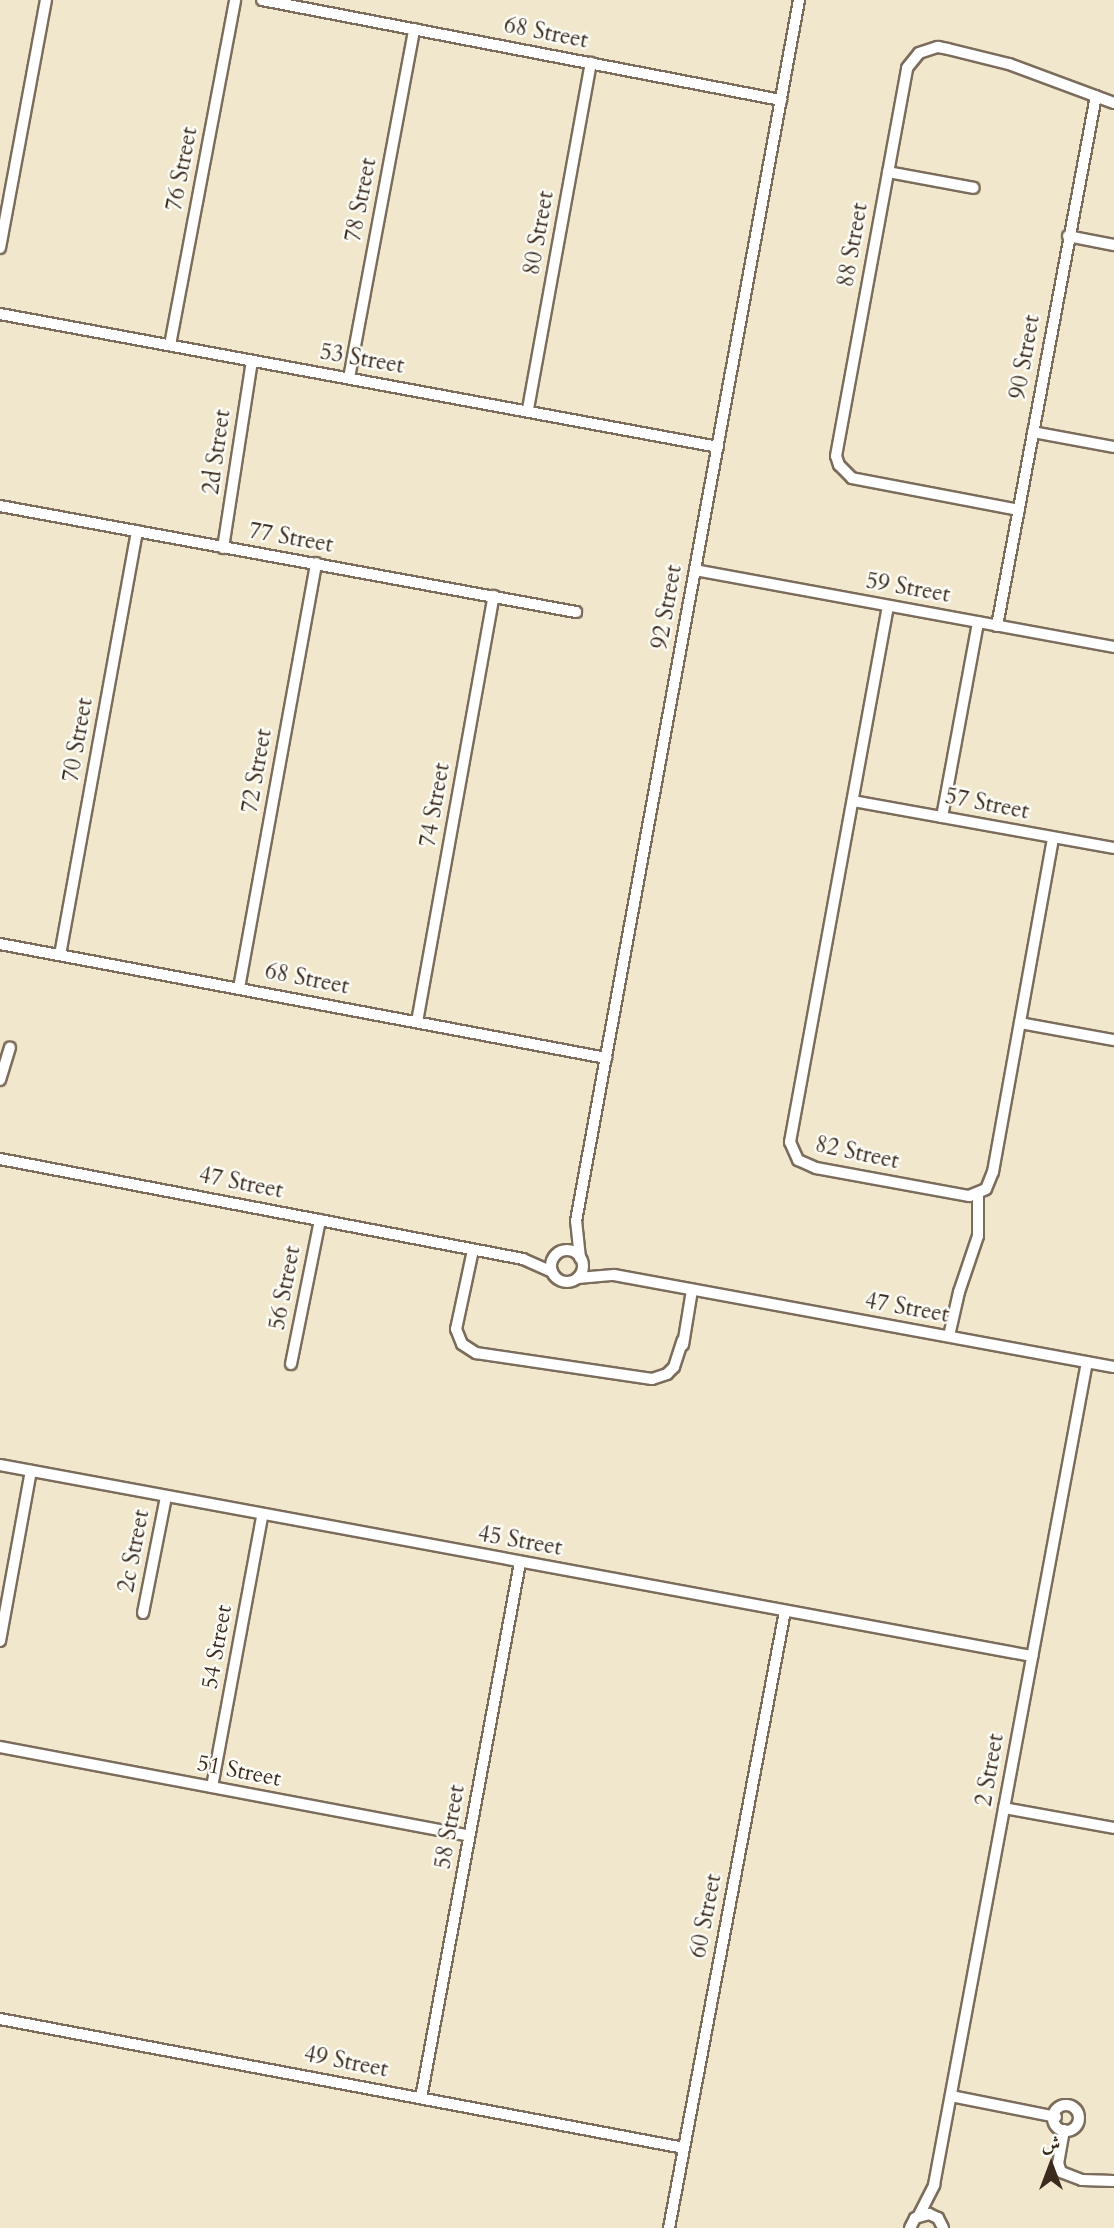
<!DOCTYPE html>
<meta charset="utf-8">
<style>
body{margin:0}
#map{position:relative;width:1114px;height:2228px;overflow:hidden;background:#f1e7cc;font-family:Cardo,Amiri,serif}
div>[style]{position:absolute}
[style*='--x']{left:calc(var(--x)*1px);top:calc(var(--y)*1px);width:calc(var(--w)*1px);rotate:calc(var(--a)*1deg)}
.roads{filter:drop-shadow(2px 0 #7b6c5b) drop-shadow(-2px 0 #7b6c5b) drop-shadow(0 2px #7b6c5b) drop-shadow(0 -2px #7b6c5b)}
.minor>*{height:10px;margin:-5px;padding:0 5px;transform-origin:5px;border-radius:5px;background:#fff}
.minor>.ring{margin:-5px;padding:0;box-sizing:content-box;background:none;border:10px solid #fff;border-radius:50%}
span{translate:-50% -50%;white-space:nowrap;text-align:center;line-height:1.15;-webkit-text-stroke:5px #fdfcf7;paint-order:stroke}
.street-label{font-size:23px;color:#3b2a1e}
.north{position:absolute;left:1016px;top:2130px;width:70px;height:70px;-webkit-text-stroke:5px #fdfcf7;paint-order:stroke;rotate:0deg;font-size:19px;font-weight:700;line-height:28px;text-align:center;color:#3b2a1e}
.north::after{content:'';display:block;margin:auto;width:24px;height:32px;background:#3b2a1e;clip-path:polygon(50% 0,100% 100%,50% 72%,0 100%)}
</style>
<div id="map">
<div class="roads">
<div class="minor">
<div style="--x:262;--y:0;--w:529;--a:10.91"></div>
<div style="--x:888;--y:172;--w:87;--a:10.5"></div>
<div style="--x:1068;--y:236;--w:47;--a:11.1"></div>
<div style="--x:0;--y:248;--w:252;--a:-79.5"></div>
<div style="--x:0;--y:314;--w:730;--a:10.49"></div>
<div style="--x:170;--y:345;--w:351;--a:-79.3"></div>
<div style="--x:349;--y:378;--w:355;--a:-79.4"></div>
<div style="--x:528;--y:409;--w:352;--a:-79.7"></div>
<div style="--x:1033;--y:432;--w:82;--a:10.5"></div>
<div style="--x:0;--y:506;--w:586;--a:10.43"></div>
<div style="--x:1019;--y:510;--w:170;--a:-169.2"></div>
<div style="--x:852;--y:478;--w:18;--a:-135"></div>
<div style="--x:839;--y:465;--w:9;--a:-108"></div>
<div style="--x:836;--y:456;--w:394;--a:-79.6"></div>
<div style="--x:907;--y:68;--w:19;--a:-51"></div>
<div style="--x:919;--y:53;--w:20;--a:-18"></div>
<div style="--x:938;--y:47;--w:10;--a:11"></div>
<div style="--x:948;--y:49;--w:63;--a:13.8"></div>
<div style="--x:1009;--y:64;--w:112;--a:20.4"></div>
<div style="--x:223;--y:548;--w:189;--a:-81.2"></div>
<div style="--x:695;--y:570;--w:426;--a:10.4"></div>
<div style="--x:888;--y:606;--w:545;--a:100.36"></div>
<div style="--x:790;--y:1142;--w:20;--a:66"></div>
<div style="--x:798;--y:1160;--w:20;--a:24"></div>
<div style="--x:816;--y:1168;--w:156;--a:10.4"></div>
<div style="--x:969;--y:1196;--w:18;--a:-22"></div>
<div style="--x:986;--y:1189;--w:18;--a:-68"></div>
<div style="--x:993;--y:1172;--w:339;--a:-79.8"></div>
<div style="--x:997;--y:626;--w:539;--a:-79.42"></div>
<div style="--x:853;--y:801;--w:265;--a:10.2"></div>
<div style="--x:942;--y:817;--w:198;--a:-79.5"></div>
<div style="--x:0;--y:944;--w:617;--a:10.65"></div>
<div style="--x:60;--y:955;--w:431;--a:-79.7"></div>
<div style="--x:239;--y:988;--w:432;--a:-79.7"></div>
<div style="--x:417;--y:1022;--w:433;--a:-79.8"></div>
<div style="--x:1020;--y:1023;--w:96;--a:10.3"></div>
<div style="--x:0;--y:1080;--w:34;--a:-73"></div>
<div style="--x:0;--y:1159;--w:532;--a:10.82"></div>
<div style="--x:523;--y:1259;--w:32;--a:24"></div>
<div style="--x:473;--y:1250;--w:81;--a:102.1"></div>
<div style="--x:456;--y:1329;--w:16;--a:68"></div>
<div style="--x:462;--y:1344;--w:17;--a:33"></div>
<div style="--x:476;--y:1353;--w:178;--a:8.4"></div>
<div style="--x:652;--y:1379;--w:16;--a:-18"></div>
<div style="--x:667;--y:1374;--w:10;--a:-45"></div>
<div style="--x:674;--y:1367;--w:28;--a:-72"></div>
<div class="ring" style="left:551px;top:1250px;width:22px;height:22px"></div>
<div style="--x:580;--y:1258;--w:37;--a:-96"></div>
<div style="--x:576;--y:1221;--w:1241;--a:-79.65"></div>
<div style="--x:578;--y:1278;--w:36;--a:-5"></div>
<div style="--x:614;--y:1275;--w:508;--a:10.43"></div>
<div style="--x:949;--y:1336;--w:45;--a:-77.2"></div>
<div style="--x:959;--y:1292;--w:59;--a:-71.3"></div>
<div style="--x:978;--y:1236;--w:42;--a:-90"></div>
<div style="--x:683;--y:1345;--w:56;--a:-80.7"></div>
<div style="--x:291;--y:1364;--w:147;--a:-78.6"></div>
<div style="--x:0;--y:1465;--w:1050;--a:10.49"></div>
<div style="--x:143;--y:1613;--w:118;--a:-78.8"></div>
<div style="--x:0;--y:1641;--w:173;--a:-79.7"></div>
<div style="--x:0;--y:1747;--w:477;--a:10.7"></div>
<div style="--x:212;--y:1787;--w:276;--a:-79.5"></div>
<div style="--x:1004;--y:1808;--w:112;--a:10.3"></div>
<div style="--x:0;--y:2019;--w:696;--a:10.68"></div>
<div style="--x:951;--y:2096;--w:107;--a:11.3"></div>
<div style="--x:421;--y:2098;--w:544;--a:-79.52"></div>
<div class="ring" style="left:1053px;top:2105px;width:16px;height:16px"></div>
<div style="--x:1064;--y:2130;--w:34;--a:100"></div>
<div style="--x:1058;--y:2163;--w:9;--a:72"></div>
<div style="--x:1061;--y:2172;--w:22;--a:21"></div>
<div style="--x:1082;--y:2180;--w:32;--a:2"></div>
<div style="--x:919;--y:2215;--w:34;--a:-63"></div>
<div style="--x:934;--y:2185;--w:837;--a:-79.47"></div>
<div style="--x:669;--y:2228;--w:628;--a:-79.35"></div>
<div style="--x:910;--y:2228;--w:11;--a:-63"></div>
<div style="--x:915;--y:2218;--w:15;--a:-16"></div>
<div style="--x:929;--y:2214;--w:10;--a:24"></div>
<div style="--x:938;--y:2218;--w:11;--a:63"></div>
</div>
</div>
<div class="street-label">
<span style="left:546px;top:33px;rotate:11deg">68 Street</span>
<span style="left:182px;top:169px;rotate:-79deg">76 Street</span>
<span style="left:361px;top:200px;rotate:-79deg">78 Street</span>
<span style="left:539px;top:233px;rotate:-80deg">80 Street</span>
<span style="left:853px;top:245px;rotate:-80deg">88 Street</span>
<span style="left:1025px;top:357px;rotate:-80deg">90 Street</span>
<span style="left:362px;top:359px;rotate:10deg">53 Street</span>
<span style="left:217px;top:452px;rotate:-82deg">2d Street</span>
<span style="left:291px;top:538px;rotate:10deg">77 Street</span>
<span style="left:908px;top:588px;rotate:10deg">59 Street</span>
<span style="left:667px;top:607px;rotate:-80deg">92 Street</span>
<span style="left:78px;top:740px;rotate:-80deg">70 Street</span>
<span style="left:257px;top:771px;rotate:-80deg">72 Street</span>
<span style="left:987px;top:804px;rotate:11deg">57 Street</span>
<span style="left:435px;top:805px;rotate:-80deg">74 Street</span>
<span style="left:307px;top:979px;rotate:11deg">68 Street</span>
<span style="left:857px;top:1153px;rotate:12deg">82 Street</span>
<span style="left:241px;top:1183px;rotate:11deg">47 Street</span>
<span style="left:285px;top:1288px;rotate:-79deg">56 Street</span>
<span style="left:907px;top:1308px;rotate:10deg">47 Street</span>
<span style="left:520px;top:1541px;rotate:10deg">45 Street</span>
<span style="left:134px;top:1551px;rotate:-79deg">2c Street</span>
<span style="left:217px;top:1647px;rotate:-80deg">54 Street</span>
<span style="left:990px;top:1770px;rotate:-80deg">2 Street</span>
<span style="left:239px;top:1771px;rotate:11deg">51 Street</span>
<span style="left:450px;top:1827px;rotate:-80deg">58 Street</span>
<span style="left:706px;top:1916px;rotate:-79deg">60 Street</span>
<span style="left:346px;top:2062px;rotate:11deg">49 Street</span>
</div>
<div class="north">ش</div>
</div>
